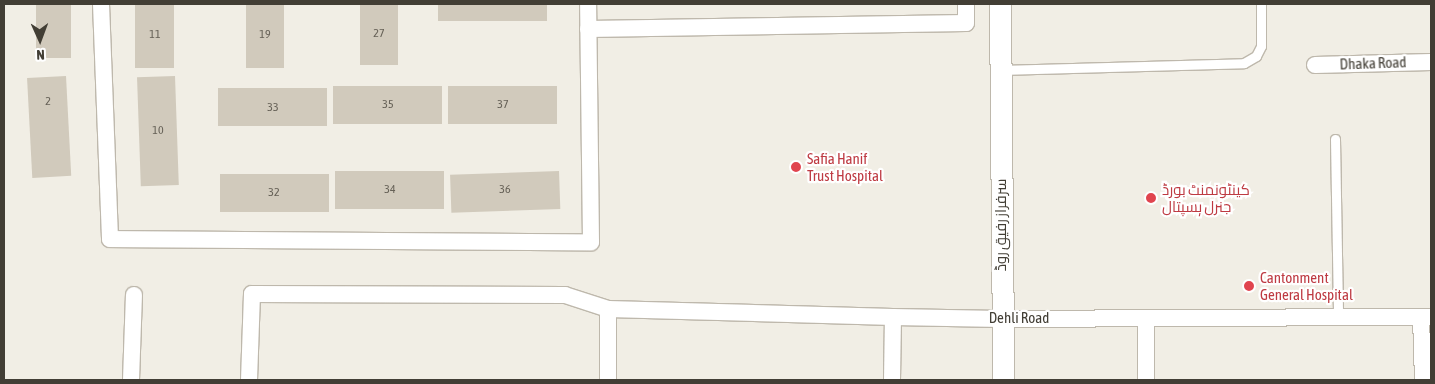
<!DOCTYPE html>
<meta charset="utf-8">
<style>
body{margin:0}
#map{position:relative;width:1435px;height:384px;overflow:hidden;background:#f1eee5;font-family:"Asap Condensed",Cairo,sans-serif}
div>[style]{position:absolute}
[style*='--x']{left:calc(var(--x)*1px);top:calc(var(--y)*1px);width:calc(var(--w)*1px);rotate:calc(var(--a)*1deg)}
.building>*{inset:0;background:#d1cabc;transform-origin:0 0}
.roads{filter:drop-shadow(1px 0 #beb8ac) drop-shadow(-1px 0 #beb8ac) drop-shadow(0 1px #beb8ac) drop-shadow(0 -1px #beb8ac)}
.service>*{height:9px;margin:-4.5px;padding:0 4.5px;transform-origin:4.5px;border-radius:4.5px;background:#fff}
.minor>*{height:16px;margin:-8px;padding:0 8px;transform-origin:8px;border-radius:8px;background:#fff}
.tertiary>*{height:21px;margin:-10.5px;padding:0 10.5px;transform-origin:10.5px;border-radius:10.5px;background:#fff}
.dots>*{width:14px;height:14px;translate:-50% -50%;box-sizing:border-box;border:2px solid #fff;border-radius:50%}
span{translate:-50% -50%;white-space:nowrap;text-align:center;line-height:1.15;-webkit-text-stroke:4.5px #fff;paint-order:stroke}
.number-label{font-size:12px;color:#666157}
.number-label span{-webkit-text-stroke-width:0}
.street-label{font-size:15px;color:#423e35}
.health-label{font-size:15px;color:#be3a42}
.left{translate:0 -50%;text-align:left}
.frame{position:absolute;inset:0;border:5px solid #423e35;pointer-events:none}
.north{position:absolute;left:15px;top:15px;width:50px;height:50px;-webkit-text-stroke:4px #fff;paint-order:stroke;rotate:178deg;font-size:14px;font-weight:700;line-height:20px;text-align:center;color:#423e35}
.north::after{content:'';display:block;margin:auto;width:18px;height:22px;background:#423e35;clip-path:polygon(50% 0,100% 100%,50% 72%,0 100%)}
</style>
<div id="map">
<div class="building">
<div style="left:36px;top:4px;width:35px;height:54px"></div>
<div style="left:135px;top:4px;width:39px;height:64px"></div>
<div style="left:246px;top:4px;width:38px;height:64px"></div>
<div style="left:360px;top:4px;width:38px;height:61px"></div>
<div style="left:438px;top:4px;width:109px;height:17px"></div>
<div style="left:66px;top:76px;width:100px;height:39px;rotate:87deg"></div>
<div style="left:175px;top:76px;width:109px;height:38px;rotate:88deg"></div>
<div style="left:333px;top:86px;width:109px;height:38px"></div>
<div style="left:557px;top:86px;width:38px;height:109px;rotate:90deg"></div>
<div style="left:327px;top:88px;width:38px;height:109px;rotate:90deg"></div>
<div style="left:444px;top:171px;width:38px;height:109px;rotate:90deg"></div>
<div style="left:559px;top:171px;width:38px;height:109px;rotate:88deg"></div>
<div style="left:329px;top:174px;width:38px;height:109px;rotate:90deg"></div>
</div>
<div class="roads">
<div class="service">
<div style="--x:1000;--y:70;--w:244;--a:-1.6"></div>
<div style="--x:1244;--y:63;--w:14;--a:-30"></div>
<div style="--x:1256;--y:56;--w:11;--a:-63"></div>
<div style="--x:1261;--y:46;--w:42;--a:-90"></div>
<div style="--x:1335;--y:139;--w:178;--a:89"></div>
</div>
<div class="minor">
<div style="--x:101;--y:4;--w:235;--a:87.8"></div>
<div style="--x:110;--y:239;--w:481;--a:0.4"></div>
<div style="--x:591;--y:242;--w:238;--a:-90.7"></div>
<div style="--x:588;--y:29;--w:378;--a:-0.9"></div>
<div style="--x:966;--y:23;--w:19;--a:-90"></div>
<div style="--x:1315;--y:65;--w:116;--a:-1.5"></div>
<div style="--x:608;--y:309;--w:71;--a:90"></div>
<div style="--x:1421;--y:317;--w:63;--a:88.2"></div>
<div style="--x:131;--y:380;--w:85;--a:-88"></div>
<div style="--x:249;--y:380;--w:86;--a:-88"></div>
<div style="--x:252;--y:294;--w:313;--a:0.2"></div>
<div style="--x:565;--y:295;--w:45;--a:18"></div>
<div style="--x:608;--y:309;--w:285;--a:1.6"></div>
<div style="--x:893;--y:317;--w:108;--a:1.1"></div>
<div style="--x:1001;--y:319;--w:430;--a:-0.3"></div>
<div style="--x:892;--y:380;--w:63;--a:-89.1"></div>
<div style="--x:1146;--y:380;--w:62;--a:-90"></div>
</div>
<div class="tertiary">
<div style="--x:1000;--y:4;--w:376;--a:89.5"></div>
</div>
</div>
<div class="dots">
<div style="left:796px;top:167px;background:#e0444e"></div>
<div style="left:1151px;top:198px;background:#e0444e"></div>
<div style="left:1249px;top:286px;background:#e0444e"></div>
</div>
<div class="number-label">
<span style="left:379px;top:34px">27</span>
<span style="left:155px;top:35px">11</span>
<span style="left:265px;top:35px">19</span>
<span style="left:48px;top:102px">2</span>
<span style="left:388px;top:105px">35</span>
<span style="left:503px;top:105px">37</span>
<span style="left:273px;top:108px">33</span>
<span style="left:158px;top:131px">10</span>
<span style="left:390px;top:190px">34</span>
<span style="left:505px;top:190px">36</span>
<span style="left:274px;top:193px">32</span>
</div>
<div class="street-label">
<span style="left:1373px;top:63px;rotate:-2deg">Dhaka Road</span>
<span style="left:1001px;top:225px;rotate:-90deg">سرفراز رفیق روڈ</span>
<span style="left:1019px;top:318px">Dehli Road</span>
</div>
<div class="health-label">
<span class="left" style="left:807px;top:167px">Safia Hanif<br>Trust Hospital</span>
<span class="left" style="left:1162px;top:198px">کینٹونمنٹ بورڈ<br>جنرل ہسپتال</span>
<span class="left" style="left:1260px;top:286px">Cantonment<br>General Hospital</span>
</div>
<div class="frame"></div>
<div class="north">N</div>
</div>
